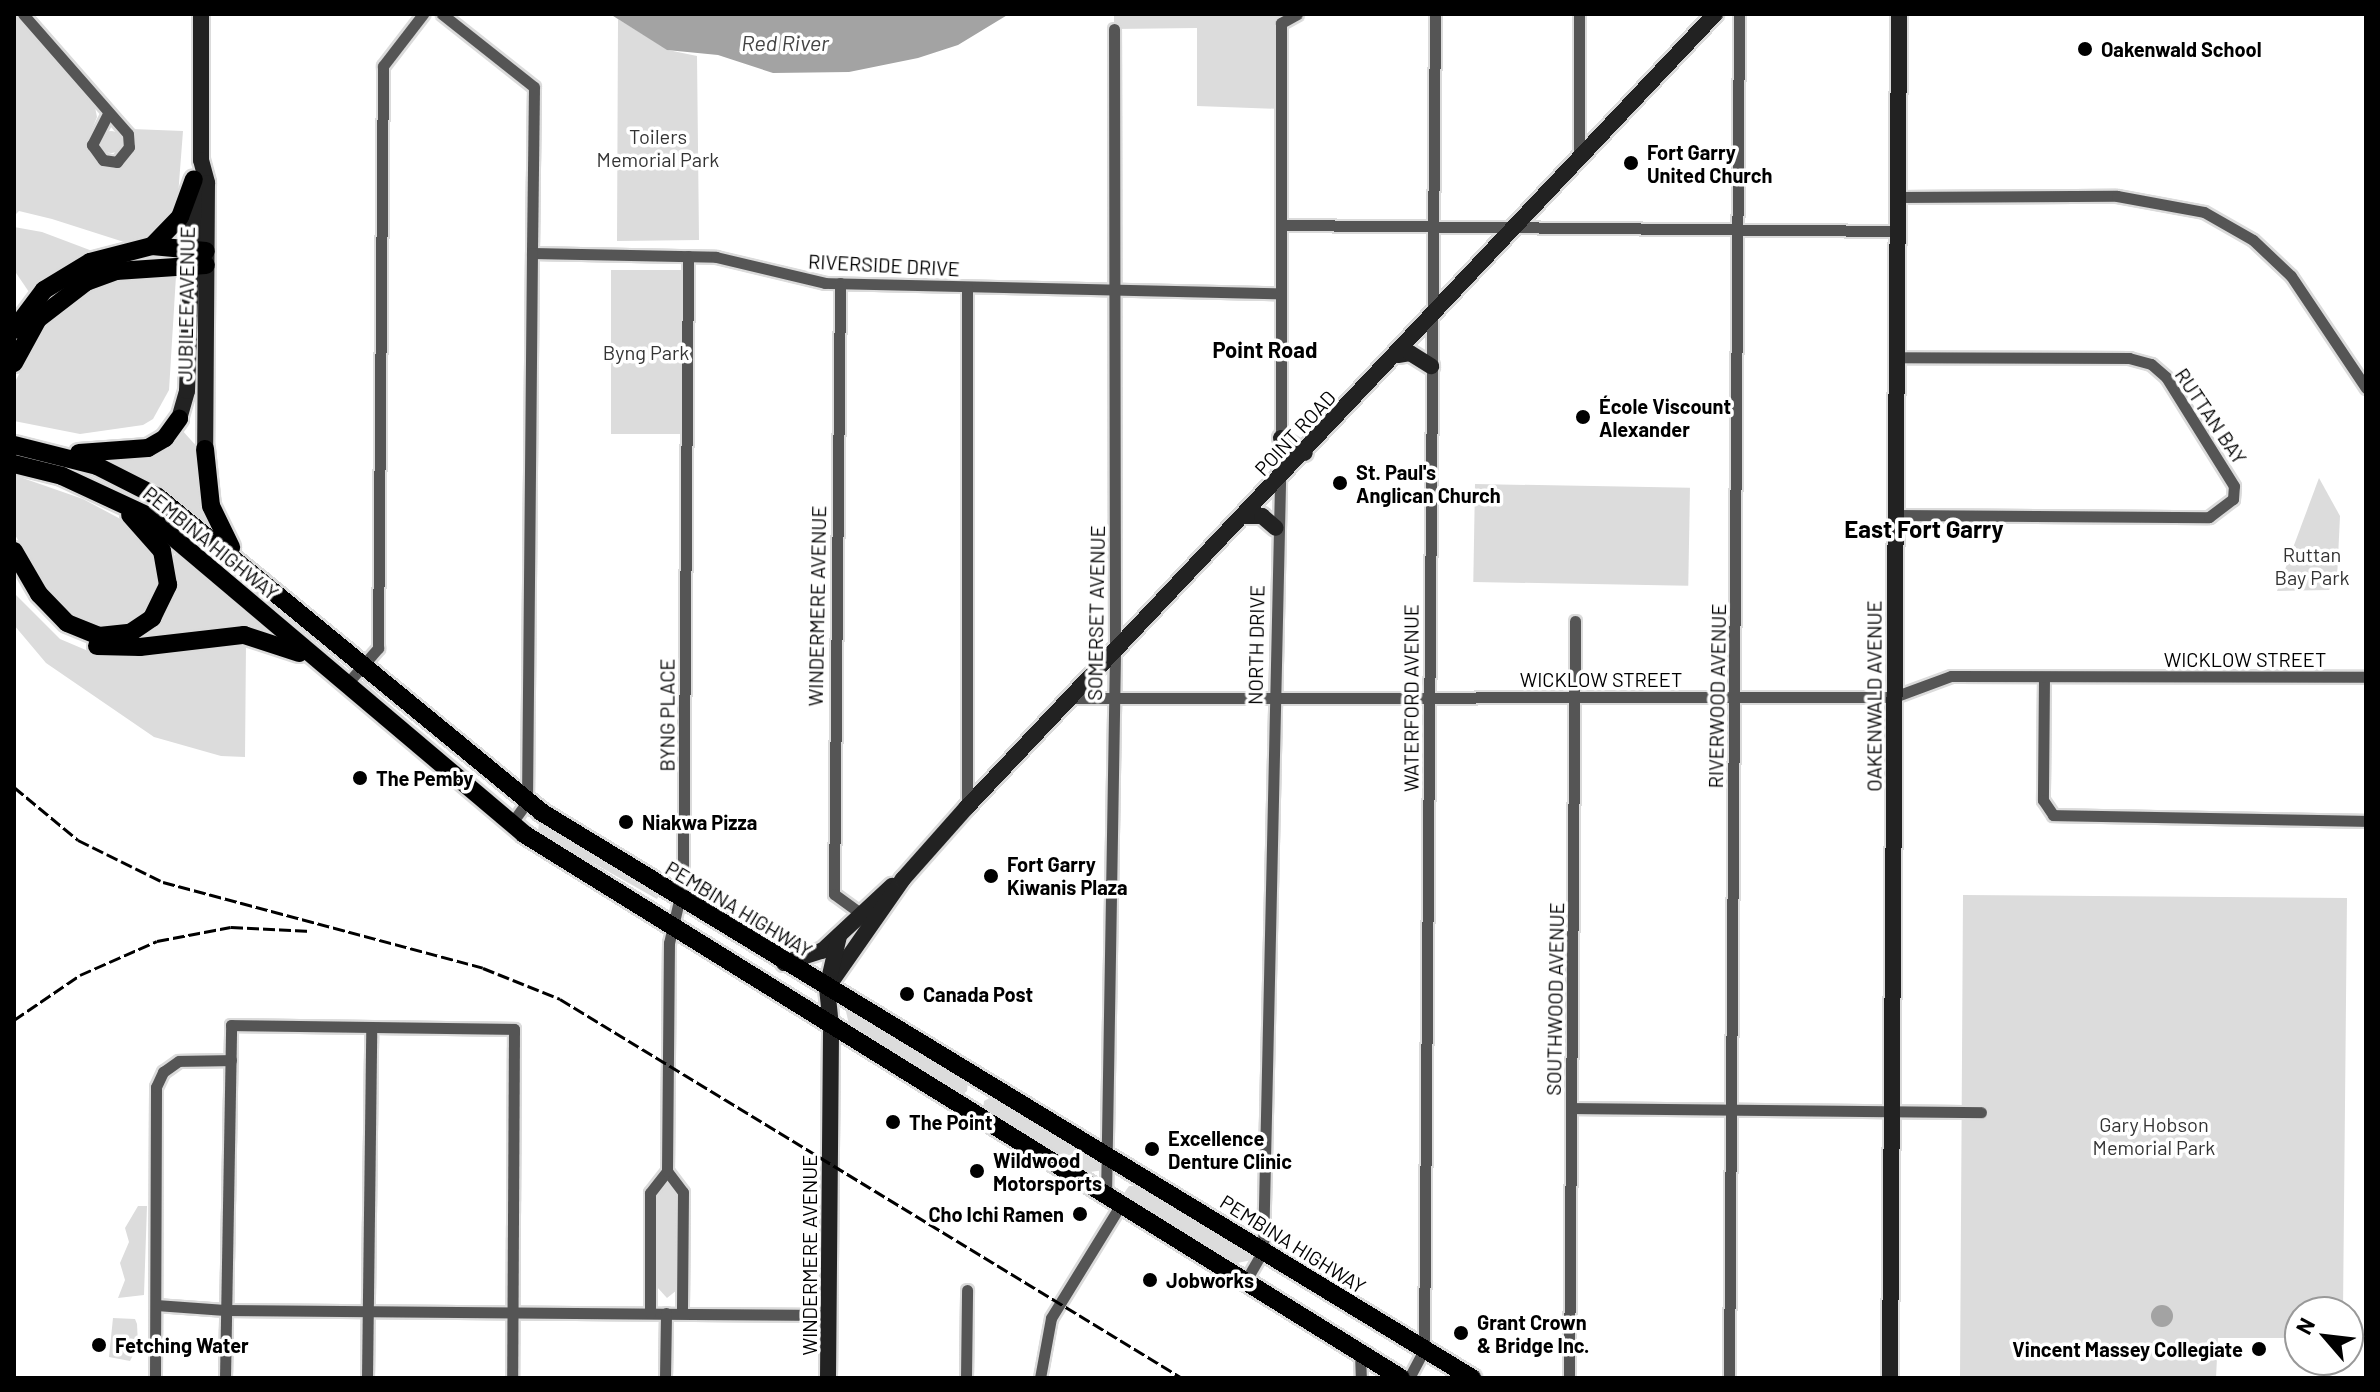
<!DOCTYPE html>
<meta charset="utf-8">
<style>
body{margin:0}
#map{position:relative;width:2380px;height:1392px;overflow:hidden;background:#fff;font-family:Barlow,sans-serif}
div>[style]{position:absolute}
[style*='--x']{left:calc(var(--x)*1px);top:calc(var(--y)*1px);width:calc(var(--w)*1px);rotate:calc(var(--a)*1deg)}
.green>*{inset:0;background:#dcdcdc;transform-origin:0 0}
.round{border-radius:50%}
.water>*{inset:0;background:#a3a3a3}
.roads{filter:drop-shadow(2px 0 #dbdbdb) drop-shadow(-2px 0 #dbdbdb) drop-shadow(0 2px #dbdbdb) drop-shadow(0 -2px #dbdbdb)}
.street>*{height:11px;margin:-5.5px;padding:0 5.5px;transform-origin:5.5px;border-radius:5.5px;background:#555}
.secondary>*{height:16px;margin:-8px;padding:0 8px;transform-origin:8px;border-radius:8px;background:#222}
.primary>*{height:18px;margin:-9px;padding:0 9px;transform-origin:9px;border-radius:9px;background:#000}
.rail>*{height:3px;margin-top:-1.5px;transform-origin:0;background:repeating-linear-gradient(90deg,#000 0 12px,transparent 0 16px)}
.dots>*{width:22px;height:22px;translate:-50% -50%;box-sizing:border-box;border:4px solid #fff;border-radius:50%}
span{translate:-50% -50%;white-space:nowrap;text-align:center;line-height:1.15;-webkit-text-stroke:7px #fff;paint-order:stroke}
.poi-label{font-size:20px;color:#000;font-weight:700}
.left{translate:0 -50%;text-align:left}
.right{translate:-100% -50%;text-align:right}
.park-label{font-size:20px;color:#333}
.street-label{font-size:20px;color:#000}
.water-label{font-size:22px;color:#444;font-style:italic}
.neighbourhood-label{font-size:22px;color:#000;font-weight:700}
.quarter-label{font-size:24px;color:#000;font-weight:700}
.frame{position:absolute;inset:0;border:16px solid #000;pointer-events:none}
.north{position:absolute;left:2284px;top:1296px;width:80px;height:80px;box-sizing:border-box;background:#fff;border:2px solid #999;border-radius:50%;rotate:298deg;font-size:22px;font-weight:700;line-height:32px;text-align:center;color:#000}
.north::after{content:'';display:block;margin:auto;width:28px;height:36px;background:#000;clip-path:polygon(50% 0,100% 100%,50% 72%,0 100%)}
</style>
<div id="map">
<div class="green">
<div style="clip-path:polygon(14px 14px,95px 107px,97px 117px,86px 144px,96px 162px,115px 167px,125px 163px,136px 147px,132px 129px,183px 131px,177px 209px,153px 234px,124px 242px,52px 219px,19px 211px,14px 216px)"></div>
<div style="clip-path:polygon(1114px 14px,1297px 14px,1281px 23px,1281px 109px,1197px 106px,1197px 28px,1114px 29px)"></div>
<div style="clip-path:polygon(618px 19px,668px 50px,697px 56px,699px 240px,617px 241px)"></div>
<div class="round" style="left:100px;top:131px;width:22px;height:22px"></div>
<div style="clip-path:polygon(14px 227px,42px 232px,95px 252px,29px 292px,14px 270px)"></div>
<div style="left:611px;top:270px;width:71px;height:164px"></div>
<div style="clip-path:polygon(176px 276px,169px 390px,153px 419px,143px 425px,80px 434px,14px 421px,15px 382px,43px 327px,81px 292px,114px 280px)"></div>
<div style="clip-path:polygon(181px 429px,199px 449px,244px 566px,91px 454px)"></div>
<div style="clip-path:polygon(14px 475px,83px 499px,128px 523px,156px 555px,161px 576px,152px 606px,131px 625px,101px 630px,70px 616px,51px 598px,14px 533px)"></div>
<div style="clip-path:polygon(2319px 478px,2340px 516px,2337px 579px,2329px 590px,2277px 591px)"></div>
<div style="left:1475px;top:484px;width:215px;height:98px;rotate:1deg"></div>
<div style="clip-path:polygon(175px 554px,269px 630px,267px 632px,242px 629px,127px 641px,136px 638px)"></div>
<div style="clip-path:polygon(14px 593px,60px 639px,100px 656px,224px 641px,246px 644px,245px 757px,221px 756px,154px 737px,46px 663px,14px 625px)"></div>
<div style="clip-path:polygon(358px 681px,363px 681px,433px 744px,422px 736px)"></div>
<div style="clip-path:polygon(539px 822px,658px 897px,657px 899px,538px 832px)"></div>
<div style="clip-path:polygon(1963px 895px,2347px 898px,2343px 1312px,2300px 1312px,2300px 1338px,2218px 1338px,2216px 1378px,1960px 1378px)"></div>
<div style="clip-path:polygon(845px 1007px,968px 1081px,967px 1091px,962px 1095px,850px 1029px)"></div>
<div style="clip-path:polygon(993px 1096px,1102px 1162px,1104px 1170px,1083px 1173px,983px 1111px,984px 1101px)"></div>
<div style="clip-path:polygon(668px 1183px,678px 1192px,677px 1290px,667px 1298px,657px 1287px,657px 1193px)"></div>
<div style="clip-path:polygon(1129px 1186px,1139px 1186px,1252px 1255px,1252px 1260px,1232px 1264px,1122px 1196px)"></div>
<div style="clip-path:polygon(138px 1206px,147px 1206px,144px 1295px,118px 1298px,125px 1280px,120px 1263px,129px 1242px,125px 1228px)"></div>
<div style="clip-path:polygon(113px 1318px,135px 1319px,137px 1324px,138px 1345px,130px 1361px,109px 1357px)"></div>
</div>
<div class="water">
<div style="clip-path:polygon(610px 14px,1009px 14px,958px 45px,918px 58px,849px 72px,773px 73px,718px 55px,667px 50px)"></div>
<div class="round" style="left:2151px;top:1305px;width:22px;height:22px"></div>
</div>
<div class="roads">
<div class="street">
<div style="--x:23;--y:14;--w:159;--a:48.8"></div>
<div style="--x:128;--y:134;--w:13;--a:86"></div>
<div style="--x:129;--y:147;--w:19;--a:129"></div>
<div style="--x:117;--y:162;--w:14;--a:-172"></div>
<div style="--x:103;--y:160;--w:19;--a:-126"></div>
<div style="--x:92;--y:145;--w:36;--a:-63"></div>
<div style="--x:442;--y:14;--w:117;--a:38.4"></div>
<div style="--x:534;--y:87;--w:166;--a:90.7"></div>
<div style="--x:532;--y:253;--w:184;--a:1.2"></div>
<div style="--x:716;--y:257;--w:112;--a:13.4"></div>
<div style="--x:825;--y:283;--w:455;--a:1.3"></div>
<div style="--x:1579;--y:159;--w:145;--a:-90"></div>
<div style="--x:1899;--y:197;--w:218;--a:-0.3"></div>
<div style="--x:2117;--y:196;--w:88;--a:10.4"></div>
<div style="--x:2204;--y:212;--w:56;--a:29.7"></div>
<div style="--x:2253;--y:240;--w:52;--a:43.5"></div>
<div style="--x:2291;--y:276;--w:135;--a:56.2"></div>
<div style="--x:1282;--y:225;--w:616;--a:0.56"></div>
<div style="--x:840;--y:283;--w:611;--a:90.56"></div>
<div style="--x:834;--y:894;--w:34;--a:36"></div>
<div style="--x:1896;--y:515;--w:313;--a:0.4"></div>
<div style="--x:2209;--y:517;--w:30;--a:-37"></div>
<div style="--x:2233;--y:499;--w:13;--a:-86"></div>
<div style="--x:2234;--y:486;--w:128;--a:-122"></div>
<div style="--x:2166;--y:377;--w:20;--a:-139"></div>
<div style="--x:2151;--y:364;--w:23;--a:-165"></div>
<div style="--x:2129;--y:358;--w:232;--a:-179.8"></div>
<div style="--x:2044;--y:677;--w:123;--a:90.5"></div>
<div style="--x:2043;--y:800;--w:18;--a:56"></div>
<div style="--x:2053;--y:815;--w:313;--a:1.1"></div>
<div style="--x:346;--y:685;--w:49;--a:-49.1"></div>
<div style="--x:378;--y:648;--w:582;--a:-89.51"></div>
<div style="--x:383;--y:66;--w:66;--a:-52.4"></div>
<div style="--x:1072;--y:698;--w:822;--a:-0.07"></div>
<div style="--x:1894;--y:697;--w:61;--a:-20.2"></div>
<div style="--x:1951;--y:676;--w:415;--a:0.1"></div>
<div style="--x:967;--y:807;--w:520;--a:-90"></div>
<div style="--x:511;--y:824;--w:27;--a:-54"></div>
<div style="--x:527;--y:802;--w:549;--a:-89.48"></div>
<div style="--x:1572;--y:1108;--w:409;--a:0.6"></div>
<div style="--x:667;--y:1171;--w:26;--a:53"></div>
<div style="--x:683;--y:1192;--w:121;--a:90.5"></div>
<div style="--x:1106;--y:1197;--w:544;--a:-89.05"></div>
<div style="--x:1115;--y:653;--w:624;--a:-90.09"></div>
<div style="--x:1245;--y:1282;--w:36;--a:-60"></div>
<div style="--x:1263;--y:1251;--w:813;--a:-88.73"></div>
<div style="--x:1281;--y:438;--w:415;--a:-90"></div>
<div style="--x:1281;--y:23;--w:18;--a:-29"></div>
<div style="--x:156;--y:1305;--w:69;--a:4.1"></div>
<div style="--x:225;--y:1310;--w:603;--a:0.48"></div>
<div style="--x:650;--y:1313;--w:120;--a:-90"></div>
<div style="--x:650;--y:1193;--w:28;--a:-52"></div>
<div style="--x:667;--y:1171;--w:228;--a:-89.5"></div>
<div style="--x:669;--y:943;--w:61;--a:-76.7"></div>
<div style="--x:683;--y:884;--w:628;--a:-89.54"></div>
<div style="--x:1360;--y:1353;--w:25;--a:88"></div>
<div style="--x:155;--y:1378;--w:291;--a:-89.8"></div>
<div style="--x:156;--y:1087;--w:17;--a:-65"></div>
<div style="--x:163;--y:1072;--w:19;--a:-35"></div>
<div style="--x:179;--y:1061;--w:52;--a:-1.1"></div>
<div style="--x:225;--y:1378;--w:353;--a:-89"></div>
<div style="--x:231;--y:1025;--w:283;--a:0.8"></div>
<div style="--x:514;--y:1029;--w:349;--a:90.3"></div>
<div style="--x:367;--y:1378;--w:351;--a:-89.3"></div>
<div style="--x:665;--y:1378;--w:65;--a:-89.1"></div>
<div style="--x:966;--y:1378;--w:88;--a:-89.3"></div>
<div style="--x:1040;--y:1378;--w:61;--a:-79.6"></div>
<div style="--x:1051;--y:1318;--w:132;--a:-58.4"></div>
<div style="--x:1409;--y:1378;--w:32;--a:-62"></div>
<div style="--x:1424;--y:1350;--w:1336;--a:-89.53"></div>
<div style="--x:1569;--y:1378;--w:757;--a:-89.55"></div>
<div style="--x:1729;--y:1378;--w:1364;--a:-89.58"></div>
</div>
<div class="secondary">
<div style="--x:201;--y:14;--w:146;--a:90"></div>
<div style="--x:201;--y:160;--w:24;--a:75"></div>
<div style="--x:207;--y:183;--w:266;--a:90.4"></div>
<div style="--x:1398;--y:355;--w:12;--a:-9"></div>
<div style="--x:1410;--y:353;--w:25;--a:32"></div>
<div style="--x:179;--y:419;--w:29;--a:-74"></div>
<div style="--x:187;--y:391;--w:205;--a:-88"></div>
<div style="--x:1281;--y:438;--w:28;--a:32"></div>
<div style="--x:1245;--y:516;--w:17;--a:0"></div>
<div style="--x:1262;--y:516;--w:18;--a:41"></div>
<div style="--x:784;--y:963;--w:40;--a:-18"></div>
<div style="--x:822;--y:951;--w:96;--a:-42.9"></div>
<div style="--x:827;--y:988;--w:133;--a:-55.1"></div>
<div style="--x:903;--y:879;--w:96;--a:-48.4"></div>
<div style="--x:967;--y:807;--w:1090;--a:-46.67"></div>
<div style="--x:828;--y:1378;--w:352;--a:-89.5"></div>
<div style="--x:831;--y:1026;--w:38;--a:-96"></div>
<div style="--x:827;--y:988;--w:53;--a:-77"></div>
<div style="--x:1890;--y:1378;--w:1364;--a:-89.62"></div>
</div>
<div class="primary">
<div style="--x:152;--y:246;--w:40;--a:-46"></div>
<div style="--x:180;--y:217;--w:40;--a:-69.8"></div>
<div style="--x:14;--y:330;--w:50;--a:-53.1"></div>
<div style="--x:44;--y:290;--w:54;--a:-31.3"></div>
<div style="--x:90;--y:262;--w:64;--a:-14.5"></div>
<div style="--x:152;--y:246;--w:54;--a:5.3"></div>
<div style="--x:14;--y:363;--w:50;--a:-61.4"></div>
<div style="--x:38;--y:319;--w:61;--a:-37.6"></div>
<div style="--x:86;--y:282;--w:32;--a:-20"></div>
<div style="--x:116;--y:271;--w:90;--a:-3.8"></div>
<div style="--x:14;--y:445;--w:86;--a:14.2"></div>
<div style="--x:97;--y:466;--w:68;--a:26.9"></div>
<div style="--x:158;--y:497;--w:496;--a:39.4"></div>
<div style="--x:541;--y:812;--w:1090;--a:31.3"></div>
<div style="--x:205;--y:449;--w:57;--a:84"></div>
<div style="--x:211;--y:506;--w:46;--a:64"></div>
<div style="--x:79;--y:453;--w:69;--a:-4.1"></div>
<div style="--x:148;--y:448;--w:20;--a:-30"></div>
<div style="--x:165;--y:438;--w:24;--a:-54"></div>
<div style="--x:14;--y:464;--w:49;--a:14"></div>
<div style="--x:62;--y:476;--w:95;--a:24.9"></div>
<div style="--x:148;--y:516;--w:492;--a:40.2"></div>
<div style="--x:524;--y:834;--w:1032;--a:31.81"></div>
<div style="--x:14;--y:551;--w:50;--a:59.8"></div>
<div style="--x:39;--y:594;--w:40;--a:46"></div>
<div style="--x:67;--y:623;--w:35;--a:22"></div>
<div style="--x:99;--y:636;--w:31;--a:-6"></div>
<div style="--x:130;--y:633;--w:27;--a:-34"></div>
<div style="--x:152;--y:618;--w:37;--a:-64"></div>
<div style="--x:168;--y:585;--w:35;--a:-100"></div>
<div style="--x:162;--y:551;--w:48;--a:-131.6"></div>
<div style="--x:97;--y:646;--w:43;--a:1.3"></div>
<div style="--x:140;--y:647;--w:105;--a:-6.6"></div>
<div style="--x:244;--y:635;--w:58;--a:18.1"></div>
</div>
</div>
<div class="rail">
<div style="--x:14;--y:787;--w:83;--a:39.6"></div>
<div style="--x:78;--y:840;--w:95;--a:26.3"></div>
<div style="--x:163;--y:882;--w:331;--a:15"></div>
<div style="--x:483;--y:968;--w:83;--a:21.9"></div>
<div style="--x:560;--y:999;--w:728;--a:31.35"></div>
<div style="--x:14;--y:1020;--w:80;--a:-34.3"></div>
<div style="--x:80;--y:975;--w:84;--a:-23.8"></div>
<div style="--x:157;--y:941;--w:75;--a:-10.7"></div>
<div style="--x:231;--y:927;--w:80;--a:2.9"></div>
</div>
<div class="dots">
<div style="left:2085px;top:49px;background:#000"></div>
<div style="left:1631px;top:163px;background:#000"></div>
<div style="left:1583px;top:417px;background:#000"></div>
<div style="left:1340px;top:483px;background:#000"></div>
<div style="left:360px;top:778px;background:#000"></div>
<div style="left:626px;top:822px;background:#000"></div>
<div style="left:991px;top:876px;background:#000"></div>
<div style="left:907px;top:994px;background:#000"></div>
<div style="left:893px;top:1122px;background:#000"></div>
<div style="left:1152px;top:1149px;background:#000"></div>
<div style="left:977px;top:1171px;background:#000"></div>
<div style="left:1080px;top:1214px;background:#000"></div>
<div style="left:1150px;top:1280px;background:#000"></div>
<div style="left:1461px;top:1333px;background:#000"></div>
<div style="left:99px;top:1345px;background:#000"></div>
<div style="left:2259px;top:1349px;background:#000"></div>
</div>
<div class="poi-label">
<span class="left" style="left:2101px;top:49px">Oakenwald School</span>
<span class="left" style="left:1647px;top:164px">Fort Garry<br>United Church</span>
<span class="left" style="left:1599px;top:418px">École Viscount<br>Alexander</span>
<span class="left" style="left:1356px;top:484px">St. Paul's<br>Anglican Church</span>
<span class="left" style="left:376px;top:778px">The Pemby</span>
<span class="left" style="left:642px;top:822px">Niakwa Pizza</span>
<span class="left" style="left:1007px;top:876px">Fort Garry<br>Kiwanis Plaza</span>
<span class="left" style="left:923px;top:994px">Canada Post</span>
<span class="left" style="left:909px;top:1122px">The Point</span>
<span class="left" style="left:1168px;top:1150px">Excellence<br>Denture Clinic</span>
<span class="left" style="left:993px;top:1172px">Wildwood<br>Motorsports</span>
<span class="right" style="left:1064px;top:1214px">Cho Ichi Ramen</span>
<span class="left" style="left:1166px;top:1280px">Jobworks</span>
<span class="left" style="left:1477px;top:1334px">Grant Crown<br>&amp; Bridge Inc.</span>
<span class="left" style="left:115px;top:1345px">Fetching Water</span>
<span class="right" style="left:2243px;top:1349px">Vincent Massey Collegiate</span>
</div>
<div class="park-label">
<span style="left:658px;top:148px">Toilers<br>Memorial Park</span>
<span style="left:646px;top:352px">Byng Park</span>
<span style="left:2312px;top:566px">Ruttan<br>Bay Park</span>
<span style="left:2154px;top:1136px">Gary Hobson<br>Memorial Park</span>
</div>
<div class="street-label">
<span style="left:884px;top:265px;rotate:3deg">RIVERSIDE DRIVE</span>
<span style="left:186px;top:304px;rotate:-89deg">JUBILEE AVENUE</span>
<span style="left:2211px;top:416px;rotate:56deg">RUTTAN BAY</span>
<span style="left:1295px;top:433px;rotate:-47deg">POINT ROAD</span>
<span style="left:211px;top:543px;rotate:39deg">PEMBINA HIGHWAY</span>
<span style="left:817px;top:606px;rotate:-89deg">WINDERMERE AVENUE</span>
<span style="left:1096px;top:613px;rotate:-89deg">SOMERSET AVENUE</span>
<span style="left:1256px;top:645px;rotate:-89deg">NORTH DRIVE</span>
<span style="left:2245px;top:659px">WICKLOW STREET</span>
<span style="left:1601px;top:679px">WICKLOW STREET</span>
<span style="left:1717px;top:696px;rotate:-89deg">RIVERWOOD AVENUE</span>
<span style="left:1874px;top:696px;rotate:-90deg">OAKENWALD AVENUE</span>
<span style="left:1411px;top:698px;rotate:-90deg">WATERFORD AVENUE</span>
<span style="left:667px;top:715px;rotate:-90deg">BYNG PLACE</span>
<span style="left:739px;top:909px;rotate:31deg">PEMBINA HIGHWAY</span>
<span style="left:1555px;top:999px;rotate:-89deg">SOUTHWOOD AVENUE</span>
<span style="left:1293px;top:1244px;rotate:32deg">PEMBINA HIGHWAY</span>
<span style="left:809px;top:1255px;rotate:-90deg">WINDERMERE AVENUE</span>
</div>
<div class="water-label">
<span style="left:785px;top:43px">Red River</span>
</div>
<div class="neighbourhood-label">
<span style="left:1265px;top:350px">Point Road</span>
</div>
<div class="quarter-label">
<span style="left:1924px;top:529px">East Fort Garry</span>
</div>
<div class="frame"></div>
<div class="north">N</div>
</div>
